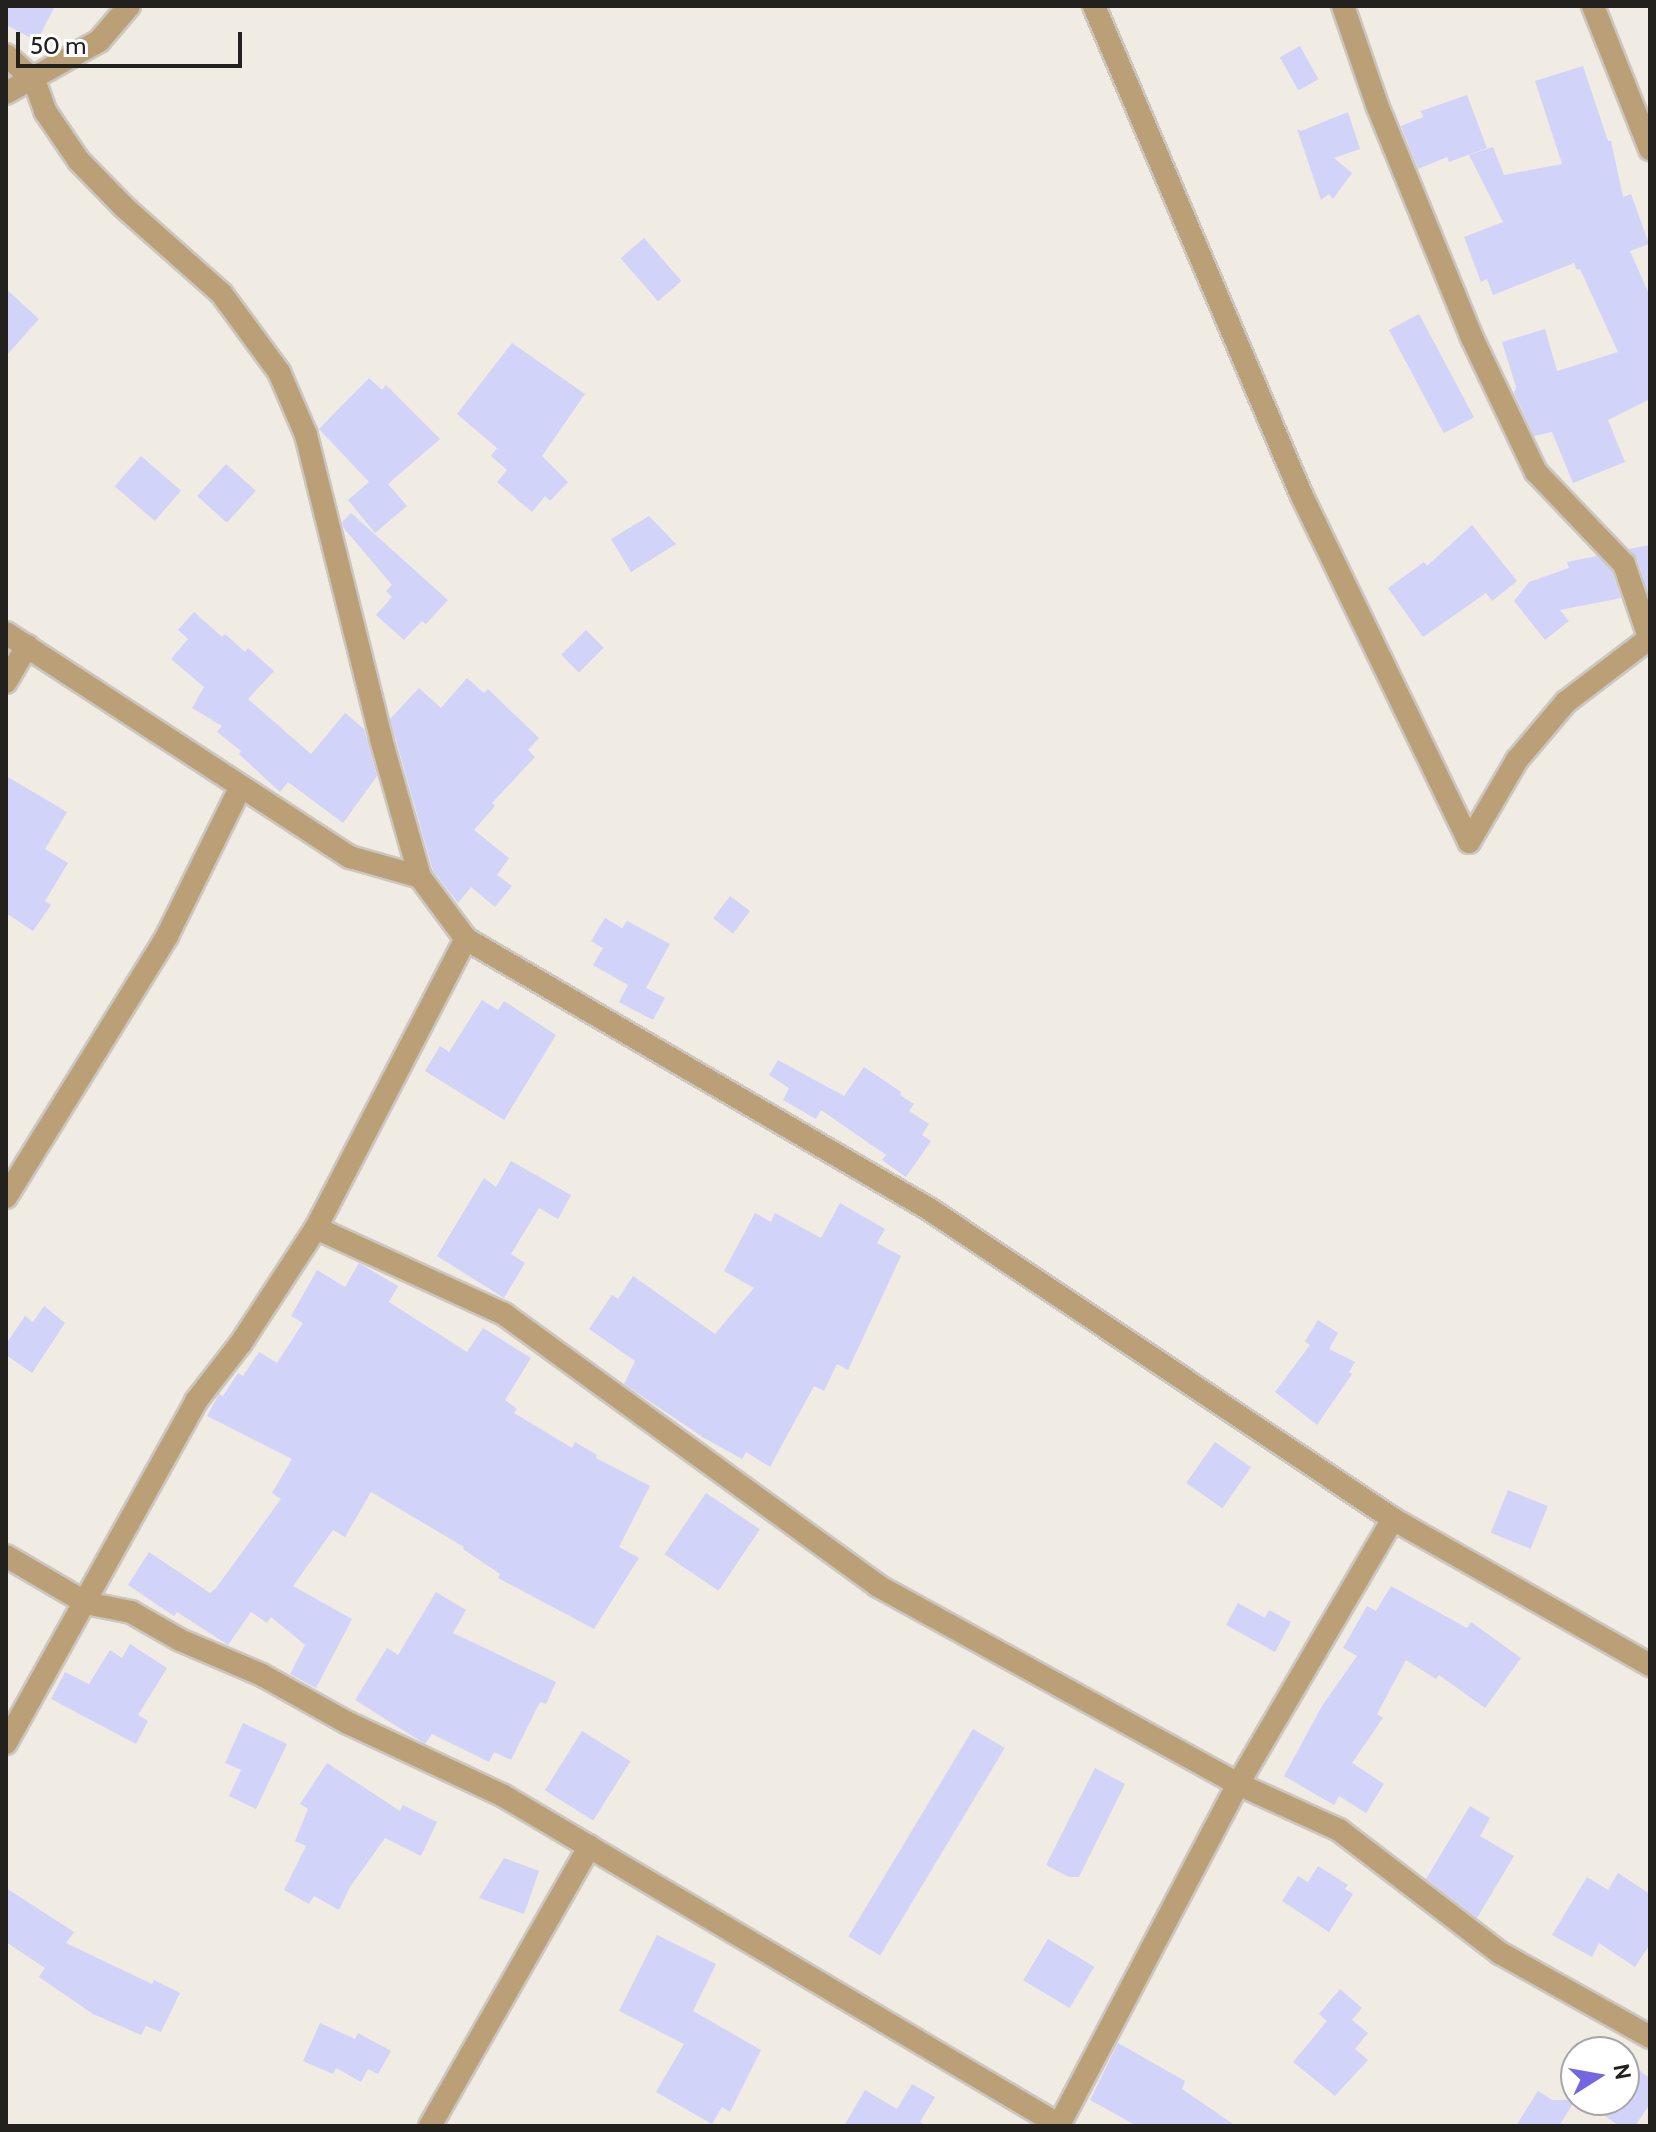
<!DOCTYPE html>
<style>
body{margin:0}
#map{position:relative;width:1656px;height:2132px;overflow:hidden;background:#f0ebe3;font-family:Cabin,sans-serif}
div>[style]{position:absolute}
[style*='--x']{left:calc(var(--x)*1px);top:calc(var(--y)*1px);width:calc(var(--w)*1px);rotate:calc(var(--a)*1deg)}
.building>*{inset:0;background:#d2d3f8;transform-origin:0 0}
.roads{filter:drop-shadow(2px 0 #cbc7c0) drop-shadow(-2px 0 #cbc7c0) drop-shadow(0 2px #cbc7c0) drop-shadow(0 -2px #cbc7c0)}
.minor>*{height:22px;margin:-11px;padding:0 11px;transform-origin:11px;border-radius:11px;background:#bb9f76}
span{translate:-50% -50%;white-space:nowrap;text-align:center;line-height:1.15;-webkit-text-stroke:7px #fff;paint-order:stroke}
.frame{position:absolute;inset:0;border:8px solid #23211e;pointer-events:none}
.north{position:absolute;left:1560px;top:2036px;width:80px;height:80px;box-sizing:border-box;background:#fff;border:2px solid #a7a6a5;border-radius:50%;rotate:79deg;font-size:22px;font-weight:700;line-height:32px;text-align:center;color:#23211e}
.north::after{content:'';display:block;margin:auto;width:28px;height:36px;background:#7466e0;clip-path:polygon(50% 0,100% 100%,50% 72%,0 100%)}
.scale{position:absolute;left:16px;top:32px;width:226px;height:36px;box-sizing:border-box;border:4px solid #23211e;border-top:0;padding-left:10px;font-size:24px;line-height:28px;white-space:nowrap;color:#23211e;-webkit-text-stroke:6px #fff;paint-order:stroke}
</style>
<div id="map">
<div class="building">
<div style="clip-path:polygon(6px 6px,55px 6px,37px 41px,6px 25px)"></div>
<div style="left:1300px;top:46px;width:38px;height:23px;rotate:61deg"></div>
<div style="clip-path:polygon(1583px 66px,1608px 141px,1611px 141px,1623px 197px,1631px 194px,1649px 244px,1630px 251px,1650px 296px,1650px 399px,1608px 420px,1625px 462px,1573px 483px,1552px 432px,1534px 436px,1514px 393px,1516px 387px,1502px 342px,1545px 329px,1557px 371px,1618px 352px,1580px 269px,1577px 270px,1574px 263px,1493px 295px,1487px 279px,1481px 282px,1464px 237px,1503px 222px,1469px 155px,1493px 147px,1504px 175px,1562px 164px,1535px 81px)"></div>
<div style="clip-path:polygon(1467px 95px,1487px 148px,1449px 162px,1447px 157px,1418px 169px,1401px 126px,1423px 117px,1421px 111px)"></div>
<div style="clip-path:polygon(1348px 112px,1360px 149px,1334px 158px,1352px 173px,1333px 199px,1329px 194px,1321px 200px,1297px 129px,1301px 131px)"></div>
<div style="left:644px;top:238px;width:57px;height:31px;rotate:49deg"></div>
<div style="clip-path:polygon(6px 289px,39px 319px,6px 356px)"></div>
<div style="left:1419px;top:314px;width:117px;height:34px;rotate:62deg"></div>
<div style="clip-path:polygon(512px 343px,585px 394px,542px 456px,568px 482px,550px 501px,545px 496px,532px 512px,497px 482px,507px 470px,491px 456px,497px 448px,457px 414px)"></div>
<div style="clip-path:polygon(369px 378px,382px 390px,386px 385px,440px 439px,388px 484px,407px 506px,375px 533px,348px 500px,369px 482px,319px 429px)"></div>
<div style="left:141px;top:456px;width:53px;height:40px;rotate:41deg"></div>
<div style="left:226px;top:464px;width:40px;height:43px;rotate:42deg"></div>
<div style="clip-path:polygon(351px 513px,448px 600px,426px 624px,422px 621px,404px 640px,376px 615px,392px 597px,386px 591px,392px 585px,343px 527px,342px 522px)"></div>
<div style="clip-path:polygon(649px 516px,676px 544px,631px 572px,611px 539px)"></div>
<div style="clip-path:polygon(1472px 525px,1517px 581px,1492px 601px,1486px 593px,1423px 637px,1388px 588px,1424px 562px,1427px 566px)"></div>
<div style="clip-path:polygon(1650px 545px,1650px 591px,1648px 592px,1637px 559px,1629px 549px)"></div>
<div style="clip-path:polygon(1597px 556px,1612px 571px,1621px 598px,1560px 610px,1569px 621px,1545px 640px,1514px 601px,1529px 582px,1569px 568px,1567px 562px)"></div>
<div style="clip-path:polygon(194px 612px,222px 637px,225px 634px,245px 652px,248px 648px,274px 671px,248px 699px,311px 754px,345px 713px,364px 729px,377px 776px,343px 823px,288px 782px,280px 792px,239px 754px,241px 751px,217px 732px,222px 726px,192px 708px,204px 687px,171px 659px,188px 639px,178px 630px)"></div>
<div style="left:586px;top:630px;width:25px;height:35px;rotate:45deg"></div>
<div style="clip-path:polygon(467px 678px,484px 693px,488px 689px,539px 738px,528px 750px,535px 757px,492px 803px,495px 806px,474px 830px,509px 858px,497px 875px,512px 886px,495px 907px,471px 887px,458px 903px,433px 871px,390px 719px,419px 688px,441px 708px)"></div>
<div style="clip-path:polygon(6px 776px,67px 812px,45px 849px,68px 863px,45px 901px,51px 905px,33px 931px,6px 913px)"></div>
<div style="left:730px;top:896px;width:25px;height:28px;rotate:37deg"></div>
<div style="clip-path:polygon(605px 918px,622px 928px,627px 921px,670px 944px,646px 988px,665px 998px,653px 1020px,619px 1002px,628px 985px,593px 965px,603px 948px,591px 941px)"></div>
<div style="clip-path:polygon(482px 1000px,498px 1010px,504px 1001px,556px 1035px,504px 1120px,425px 1071px,440px 1046px,449px 1052px)"></div>
<div style="clip-path:polygon(778px 1060px,844px 1096px,864px 1067px,901px 1092px,900px 1095px,914px 1104px,909px 1111px,929px 1124px,922px 1135px,931px 1141px,906px 1177px,882px 1160px,886px 1155px,821px 1110px,816px 1119px,783px 1100px,789px 1088px,769px 1075px)"></div>
<div style="clip-path:polygon(511px 1161px,571px 1195px,558px 1219px,539px 1208px,511px 1254px,525px 1263px,504px 1298px,437px 1256px,484px 1178px,496px 1187px)"></div>
<div style="clip-path:polygon(840px 1203px,885px 1229px,877px 1243px,901px 1256px,848px 1370px,837px 1364px,824px 1391px,814px 1386px,770px 1467px,746px 1452px,742px 1459px,704px 1438px,624px 1384px,635px 1361px,589px 1329px,612px 1295px,618px 1299px,633px 1276px,715px 1334px,754px 1288px,724px 1271px,755px 1213px,771px 1222px,775px 1213px,821px 1238px)"></div>
<div style="clip-path:polygon(359px 1263px,398px 1286px,389px 1302px,467px 1352px,483px 1328px,531px 1358px,505px 1400px,517px 1409px,514px 1413px,572px 1448px,575px 1442px,597px 1455px,596px 1458px,650px 1486px,619px 1547px,639px 1558px,594px 1629px,498px 1578px,500px 1574px,463px 1549px,464px 1547px,371px 1492px,345px 1537px,333px 1530px,293px 1586px,352px 1619px,316px 1688px,290px 1674px,305px 1645px,271px 1617px,267px 1623px,251px 1612px,228px 1645px,177px 1612px,174px 1616px,128px 1585px,149px 1552px,210px 1593px,216px 1588px,281px 1499px,272px 1493px,292px 1459px,207px 1416px,219px 1394px,223px 1396px,238px 1373px,243px 1376px,259px 1352px,277px 1363px,303px 1323px,291px 1316px,317px 1270px,345px 1287px)"></div>
<div style="clip-path:polygon(44px 1306px,65px 1323px,32px 1373px,6px 1355px,6px 1344px,25px 1316px,33px 1322px)"></div>
<div style="clip-path:polygon(1318px 1320px,1338px 1333px,1329px 1349px,1355px 1362px,1349px 1372px,1352px 1374px,1317px 1425px,1275px 1392px,1310px 1345px,1305px 1341px)"></div>
<div style="left:1215px;top:1442px;width:44px;height:50px;rotate:35deg"></div>
<div style="left:1508px;top:1490px;width:43px;height:46px;rotate:22deg"></div>
<div style="left:706px;top:1493px;width:65px;height:74px;rotate:34deg"></div>
<div style="clip-path:polygon(1391px 1586px,1467px 1628px,1471px 1622px,1521px 1658px,1485px 1708px,1439px 1675px,1436px 1679px,1406px 1660px,1377px 1714px,1383px 1718px,1352px 1763px,1384px 1784px,1366px 1813px,1339px 1796px,1334px 1805px,1284px 1776px,1322px 1706px,1357px 1656px,1343px 1648px,1367px 1606px,1376px 1611px)"></div>
<div style="clip-path:polygon(436px 1592px,466px 1610px,453px 1633px,556px 1682px,546px 1704px,540px 1702px,511px 1760px,494px 1752px,489px 1762px,432px 1734px,425px 1744px,355px 1700px,387px 1648px,398px 1655px)"></div>
<div style="clip-path:polygon(1238px 1603px,1265px 1618px,1269px 1610px,1291px 1622px,1275px 1652px,1226px 1625px)"></div>
<div style="clip-path:polygon(130px 1644px,167px 1668px,138px 1715px,148px 1721px,136px 1744px,51px 1699px,65px 1672px,89px 1684px,110px 1650px,122px 1658px)"></div>
<div style="clip-path:polygon(243px 1723px,287px 1744px,256px 1809px,229px 1796px,241px 1770px,225px 1763px)"></div>
<div style="left:973px;top:1729px;width:37px;height:242px;rotate:31deg"></div>
<div style="left:582px;top:1731px;width:57px;height:70px;rotate:32deg"></div>
<div style="clip-path:polygon(327px 1763px,400px 1811px,403px 1805px,437px 1822px,421px 1856px,385px 1838px,350px 1887px,339px 1910px,314px 1896px,309px 1904px,284px 1890px,306px 1846px,295px 1841px,308px 1809px,300px 1804px)"></div>
<div style="clip-path:polygon(1095px 1768px,1125px 1784px,1079px 1877px,1069px 1877px,1046px 1865px)"></div>
<div style="clip-path:polygon(1470px 1806px,1490px 1818px,1480px 1836px,1514px 1856px,1477px 1918px,1426px 1879px)"></div>
<div style="clip-path:polygon(504px 1858px,539px 1871px,524px 1914px,479px 1898px)"></div>
<div style="clip-path:polygon(1318px 1866px,1348px 1885px,1345px 1889px,1353px 1894px,1329px 1932px,1282px 1901px,1298px 1876px,1308px 1882px)"></div>
<div style="clip-path:polygon(1618px 1873px,1650px 1894px,1650px 1944px,1635px 1967px,1599px 1943px,1592px 1957px,1552px 1935px,1587px 1877px,1608px 1890px)"></div>
<div style="clip-path:polygon(6px 1888px,74px 1932px,66px 1943px,152px 1984px,154px 1980px,180px 1993px,161px 2032px,146px 2026px,141px 2035px,93px 2014px,39px 1977px,45px 1968px,6px 1942px)"></div>
<div style="clip-path:polygon(657px 1935px,716px 1964px,693px 2011px,761px 2050px,730px 2112px,722px 2107px,712px 2124px,656px 2092px,684px 2044px,619px 2011px)"></div>
<div style="left:1048px;top:1939px;width:54px;height:48px;rotate:31deg"></div>
<div style="clip-path:polygon(1340px 1989px,1362px 2008px,1352px 2020px,1368px 2033px,1355px 2049px,1368px 2060px,1335px 2096px,1293px 2062px,1327px 2021px,1319px 2014px)"></div>
<div style="clip-path:polygon(320px 2023px,355px 2039px,358px 2033px,391px 2051px,378px 2074px,368px 2069px,361px 2082px,336px 2068px,333px 2074px,303px 2061px)"></div>
<div style="clip-path:polygon(1118px 2043px,1185px 2081px,1182px 2089px,1236px 2126px,1137px 2126px,1090px 2100px)"></div>
<div style="clip-path:polygon(1624px 2060px,1650px 2078px,1650px 2104px,1635px 2126px,1619px 2126px,1583px 2100px,1624px 2100px)"></div>
<div style="clip-path:polygon(912px 2084px,935px 2097px,920px 2122px,926px 2126px,844px 2126px,865px 2090px,897px 2109px)"></div>
<div style="clip-path:polygon(1538px 2091px,1552px 2100px,1575px 2100px,1559px 2126px,1516px 2126px)"></div>
</div>
<div class="roads">
<div class="minor">
<div style="--x:1094;--y:6;--w:530;--a:67.01"></div>
<div style="--x:1301;--y:494;--w:386;--a:64.2"></div>
<div style="--x:1343;--y:6;--w:105;--a:71"></div>
<div style="--x:1377;--y:105;--w:252;--a:67.8"></div>
<div style="--x:1472;--y:338;--w:148;--a:64.5"></div>
<div style="--x:1536;--y:472;--w:127;--a:46.3"></div>
<div style="--x:1624;--y:564;--w:80;--a:71.1"></div>
<div style="--x:1593;--y:6;--w:154;--a:68.3"></div>
<div style="--x:6;--y:55;--w:38;--a:42"></div>
<div style="--x:34;--y:80;--w:33;--a:70"></div>
<div style="--x:45;--y:111;--w:60;--a:55.8"></div>
<div style="--x:79;--y:161;--w:64;--a:45.6"></div>
<div style="--x:124;--y:207;--w:130;--a:41.6"></div>
<div style="--x:221;--y:293;--w:98;--a:53.7"></div>
<div style="--x:279;--y:372;--w:69;--a:66.8"></div>
<div style="--x:306;--y:435;--w:313;--a:76.1"></div>
<div style="--x:381;--y:739;--w:143;--a:74.2"></div>
<div style="--x:6;--y:93;--w:107;--a:-29.2"></div>
<div style="--x:99;--y:41;--w:46;--a:-49.4"></div>
<div style="--x:6;--y:633;--w:411;--a:33.1"></div>
<div style="--x:350;--y:857;--w:73;--a:15.9"></div>
<div style="--x:420;--y:877;--w:77;--a:53.4"></div>
<div style="--x:466;--y:939;--w:536;--a:30.25"></div>
<div style="--x:929;--y:1209;--w:558;--a:33.75"></div>
<div style="--x:1393;--y:1519;--w:296;--a:29.6"></div>
<div style="--x:6;--y:682;--w:42;--a:-59.7"></div>
<div style="--x:1469;--y:842;--w:95;--a:-59.7"></div>
<div style="--x:1517;--y:760;--w:76;--a:-49.8"></div>
<div style="--x:1566;--y:702;--w:106;--a:-37.3"></div>
<div style="--x:6;--y:1197;--w:307;--a:-58.3"></div>
<div style="--x:167;--y:936;--w:165;--a:-63.7"></div>
<div style="--x:316;--y:1228;--w:207;--a:24.6"></div>
<div style="--x:504;--y:1314;--w:462;--a:36"></div>
<div style="--x:878;--y:1586;--w:411;--a:28.8"></div>
<div style="--x:1238;--y:1784;--w:111;--a:24.5"></div>
<div style="--x:1339;--y:1830;--w:203;--a:37.4"></div>
<div style="--x:1500;--y:1953;--w:172;--a:29.2"></div>
<div style="--x:6;--y:1556;--w:93;--a:30.4"></div>
<div style="--x:86;--y:1603;--w:46;--a:11.3"></div>
<div style="--x:131;--y:1612;--w:56;--a:29.7"></div>
<div style="--x:180;--y:1640;--w:89;--a:23.1"></div>
<div style="--x:262;--y:1675;--w:98;--a:29.2"></div>
<div style="--x:348;--y:1723;--w:170;--a:25.1"></div>
<div style="--x:502;--y:1795;--w:650;--a:30.63"></div>
<div style="--x:6;--y:1743;--w:391;--a:-60.9"></div>
<div style="--x:196;--y:1401;--w:73;--a:-52.2"></div>
<div style="--x:241;--y:1343;--w:137;--a:-56.9"></div>
<div style="--x:316;--y:1228;--w:326;--a:-62.6"></div>
<div style="--x:1059;--y:2125;--w:385;--a:-62.3"></div>
<div style="--x:1238;--y:1784;--w:307;--a:-59.7"></div>
<div style="--x:430;--y:2126;--w:322;--a:-60.3"></div>
</div>
</div>
<div class="frame"></div>
<div class="north">N</div>
<div class="scale">50 m</div>
</div>
